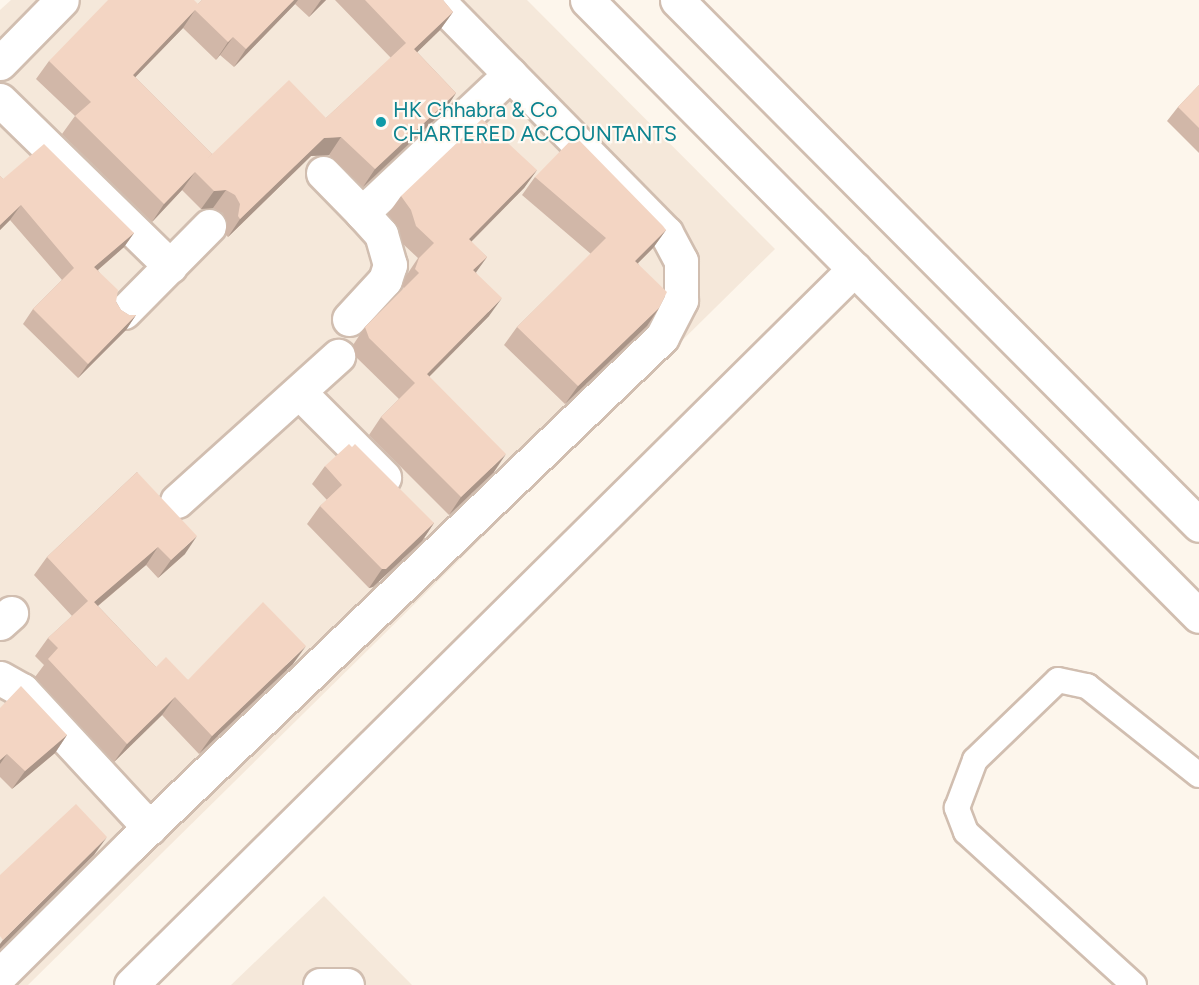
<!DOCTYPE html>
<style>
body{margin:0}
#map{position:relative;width:1199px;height:985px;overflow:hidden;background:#fdf6ec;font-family:Figtree,sans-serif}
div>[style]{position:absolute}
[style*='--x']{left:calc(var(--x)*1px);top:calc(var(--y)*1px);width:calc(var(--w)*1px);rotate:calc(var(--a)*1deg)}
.residential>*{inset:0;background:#f5e8da}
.roads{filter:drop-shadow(2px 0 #d1beb0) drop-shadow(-2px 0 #d1beb0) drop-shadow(0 2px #d1beb0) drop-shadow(0 -2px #d1beb0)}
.lane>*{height:24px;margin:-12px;padding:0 12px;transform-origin:12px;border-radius:12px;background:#fff}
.street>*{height:33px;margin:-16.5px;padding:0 16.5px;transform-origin:16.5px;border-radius:16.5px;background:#fff}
.secondary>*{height:33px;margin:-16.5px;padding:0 16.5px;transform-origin:16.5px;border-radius:16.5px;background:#fff}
.wall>*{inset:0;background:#d1b7a8}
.shaded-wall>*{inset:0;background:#aa9588}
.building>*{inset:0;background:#f3d5c3}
.dots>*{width:16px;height:16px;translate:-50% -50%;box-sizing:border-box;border:3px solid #fffaf3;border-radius:50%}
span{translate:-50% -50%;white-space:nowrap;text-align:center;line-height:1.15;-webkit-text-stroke:4.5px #fffaf3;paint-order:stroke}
.culture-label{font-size:21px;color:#0d838f}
.left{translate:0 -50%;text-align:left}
</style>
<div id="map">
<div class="residential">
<div style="clip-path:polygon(11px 0,527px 0,775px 249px,28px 985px,0 985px,0 10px)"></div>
<div style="clip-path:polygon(324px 896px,412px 985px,231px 985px)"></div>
</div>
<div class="roads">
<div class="lane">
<div style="--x:1134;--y:985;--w:227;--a:-137.7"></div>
<div style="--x:966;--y:832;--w:26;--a:-111"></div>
<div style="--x:957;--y:808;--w:51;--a:-69.4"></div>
<div style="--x:975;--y:760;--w:115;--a:-43.9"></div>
<div style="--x:1058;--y:680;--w:30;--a:12"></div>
<div style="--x:1087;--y:686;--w:143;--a:38.5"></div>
</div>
<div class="street">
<div style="--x:0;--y:63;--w:88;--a:-45.5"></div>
<div style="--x:0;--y:100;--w:238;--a:44.3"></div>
<div style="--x:323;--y:173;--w:56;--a:45.7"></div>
<div style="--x:124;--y:312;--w:121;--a:-45.3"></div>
<div style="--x:349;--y:319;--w:53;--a:-47.3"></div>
<div style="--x:385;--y:280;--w:16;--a:-72"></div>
<div style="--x:390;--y:265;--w:32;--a:-106"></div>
<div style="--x:381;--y:234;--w:28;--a:-132"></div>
<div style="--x:362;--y:213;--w:203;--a:-43.2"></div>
<div style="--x:300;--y:393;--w:119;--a:45"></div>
<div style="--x:177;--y:501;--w:217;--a:-42"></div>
<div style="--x:0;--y:623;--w:15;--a:-42"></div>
<div style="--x:0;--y:678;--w:25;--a:29"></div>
<div style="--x:22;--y:690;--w:188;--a:47.2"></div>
<div style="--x:0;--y:975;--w:183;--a:-44.8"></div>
<div style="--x:130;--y:846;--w:736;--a:-43.73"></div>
<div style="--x:662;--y:337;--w:42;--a:-62.8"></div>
<div style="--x:681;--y:300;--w:39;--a:-90"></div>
<div style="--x:681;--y:261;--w:32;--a:-118"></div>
<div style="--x:666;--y:233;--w:327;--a:-134.5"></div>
<div style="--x:131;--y:985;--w:1018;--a:-44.72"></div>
<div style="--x:320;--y:985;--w:27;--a:0"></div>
</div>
<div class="secondary">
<div style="--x:587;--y:0;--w:868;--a:45.19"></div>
<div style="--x:677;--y:0;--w:740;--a:45.16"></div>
</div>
</div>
<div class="wall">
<div style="clip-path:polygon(202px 0,326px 0,309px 17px,295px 4px,234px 67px,220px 55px,216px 60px,183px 28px,135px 77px,212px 154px,326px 118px,391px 58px,335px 0,443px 0,453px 12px,440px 30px,417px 52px,456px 93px,444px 111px,363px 187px,329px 155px,311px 156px,228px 237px,225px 234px,227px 222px,223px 213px,213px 208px,201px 209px,182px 190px,152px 222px,62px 134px,75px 116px,36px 79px,49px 61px,198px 4px)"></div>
<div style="clip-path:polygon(1199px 85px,1199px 153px,1167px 121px,1178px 107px)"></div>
<div style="clip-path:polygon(537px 170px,524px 188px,471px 242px,487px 257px,476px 272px,489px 316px,429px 377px,494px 472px,449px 515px,369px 435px,381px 417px,399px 399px,356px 357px,353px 345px,365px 327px,404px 288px,402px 287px,406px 276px,418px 258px,403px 244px,399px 228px,388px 214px,401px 196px)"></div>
<div style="clip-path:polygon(0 176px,3px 179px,134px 233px,124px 247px,98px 270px,121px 310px,129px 315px,136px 315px,126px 330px,78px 378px,23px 324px,33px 309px,62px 280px,10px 220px,0 230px)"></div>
<div style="clip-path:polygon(535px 177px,666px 230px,653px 248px,638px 263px,659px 308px,647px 326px,565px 404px,504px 345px,517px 327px,591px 254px,522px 195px)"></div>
<div style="clip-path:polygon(325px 466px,434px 523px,422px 541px,373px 587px,369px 588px,307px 524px,320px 506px,327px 500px,312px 484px)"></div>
<div style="clip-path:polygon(137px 472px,185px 554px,158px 578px,146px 565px,98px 606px,156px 667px,188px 680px,293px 664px,199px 754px,162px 715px,114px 762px,35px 677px,44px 665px,35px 656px,48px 638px,72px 616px,34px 575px,47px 557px)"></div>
<div style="clip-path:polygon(0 708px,67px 735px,55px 753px,12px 789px,0 777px)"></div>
</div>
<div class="shaded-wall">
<div style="clip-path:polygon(294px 0,298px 0,295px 4px,234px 67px,246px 49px)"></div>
<div style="clip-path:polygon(321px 0,326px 0,309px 17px)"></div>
<div style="clip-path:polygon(195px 10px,183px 28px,120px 93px,133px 75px)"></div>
<div style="clip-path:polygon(453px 12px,440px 30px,402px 67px,414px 49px)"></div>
<div style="clip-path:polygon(233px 37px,220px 55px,216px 60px,228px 42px)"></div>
<div style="clip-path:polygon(456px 93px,444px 111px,363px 187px,375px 169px)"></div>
<div style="clip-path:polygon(341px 137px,329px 155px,311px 156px,228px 237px,240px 219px,324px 138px)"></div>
<div style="clip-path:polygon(537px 170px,524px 188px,456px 257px,469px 239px)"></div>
<div style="clip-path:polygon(195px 172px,182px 190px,152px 222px,164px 204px)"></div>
<div style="clip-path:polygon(226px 190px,213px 208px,201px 209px,214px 191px)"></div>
<div style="clip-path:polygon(21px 205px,10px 220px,0 230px,0 225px)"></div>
<div style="clip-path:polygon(666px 230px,653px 248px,622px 279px,635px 261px)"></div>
<div style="clip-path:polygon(134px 233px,124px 247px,84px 282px,94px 267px)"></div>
<div style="clip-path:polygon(487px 257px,474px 275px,473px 270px)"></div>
<div style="clip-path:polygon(502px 298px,489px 316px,414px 392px,427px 374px)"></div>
<div style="clip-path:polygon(659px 308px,647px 326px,565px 404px,578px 386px)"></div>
<div style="clip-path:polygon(136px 315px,126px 330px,78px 378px,88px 364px)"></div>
<div style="clip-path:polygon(506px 454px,494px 472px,449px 515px,461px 497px)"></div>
<div style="clip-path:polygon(434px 523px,422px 541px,373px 587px,369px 588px,382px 569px)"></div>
<div style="clip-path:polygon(197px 536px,185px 554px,158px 578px,171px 560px)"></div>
<div style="clip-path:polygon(158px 547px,146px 565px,81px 620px,94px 602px)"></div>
<div style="clip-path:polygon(306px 646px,293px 664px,199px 754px,212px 736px)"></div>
<div style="clip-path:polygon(175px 697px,162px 715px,114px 762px,127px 744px)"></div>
<div style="clip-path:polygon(67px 735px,55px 753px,12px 789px,25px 771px)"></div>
<div style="clip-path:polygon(7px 754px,0 764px,0 760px)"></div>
<div style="clip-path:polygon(107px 837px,94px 855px,0 949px,0 944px,3px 940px)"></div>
</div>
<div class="building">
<div style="clip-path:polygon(108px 0,194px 0,198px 4px,202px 0,294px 0,246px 49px,233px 37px,228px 42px,195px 10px,133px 75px,212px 154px,207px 159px,289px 80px,326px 118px,406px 43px,365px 0,443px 0,453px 12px,414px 49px,456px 93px,375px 169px,341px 137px,324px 138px,240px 219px,238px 216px,240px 204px,235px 195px,226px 190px,214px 191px,195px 172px,164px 204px,75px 116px,91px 102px,49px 61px)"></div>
<div style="clip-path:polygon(1199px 85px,1199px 128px,1178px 107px)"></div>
<div style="clip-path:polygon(482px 119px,537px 170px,469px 239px,487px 257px,473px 270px,502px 298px,427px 374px,506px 454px,461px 497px,381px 417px,415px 383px,369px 338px,365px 327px,419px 273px,415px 269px,419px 258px,434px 243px,416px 226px,411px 210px,401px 196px)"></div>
<div style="clip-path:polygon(575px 136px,663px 226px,666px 230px,635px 261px,667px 292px,659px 308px,578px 386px,517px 327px,606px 238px,535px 177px)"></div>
<div style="clip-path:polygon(44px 144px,134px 233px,94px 267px,118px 290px,116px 302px,121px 310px,129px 315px,136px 315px,88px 364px,33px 309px,74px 268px,21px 205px,0 225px,0 176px,3px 179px)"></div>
<div style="clip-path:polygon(349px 444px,352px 447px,355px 444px,434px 523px,386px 569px,382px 569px,320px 506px,342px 485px,325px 466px)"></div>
<div style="clip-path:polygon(137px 472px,197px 536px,171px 560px,158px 547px,94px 602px,156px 667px,166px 657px,188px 680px,263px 602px,306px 646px,212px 736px,175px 697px,127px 744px,48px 659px,58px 648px,48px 638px,88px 601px,47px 557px)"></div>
<div style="clip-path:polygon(21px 686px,67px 735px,25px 771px,7px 754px,0 760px,0 708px)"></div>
<div style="clip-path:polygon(76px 804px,107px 837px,3px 940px,0 936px,0 875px)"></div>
</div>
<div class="dots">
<div style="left:381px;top:122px;background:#0f9aa8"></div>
</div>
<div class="culture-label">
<span class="left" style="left:393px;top:122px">HK Chhabra &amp; Co<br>CHARTERED ACCOUNTANTS</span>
</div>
</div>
